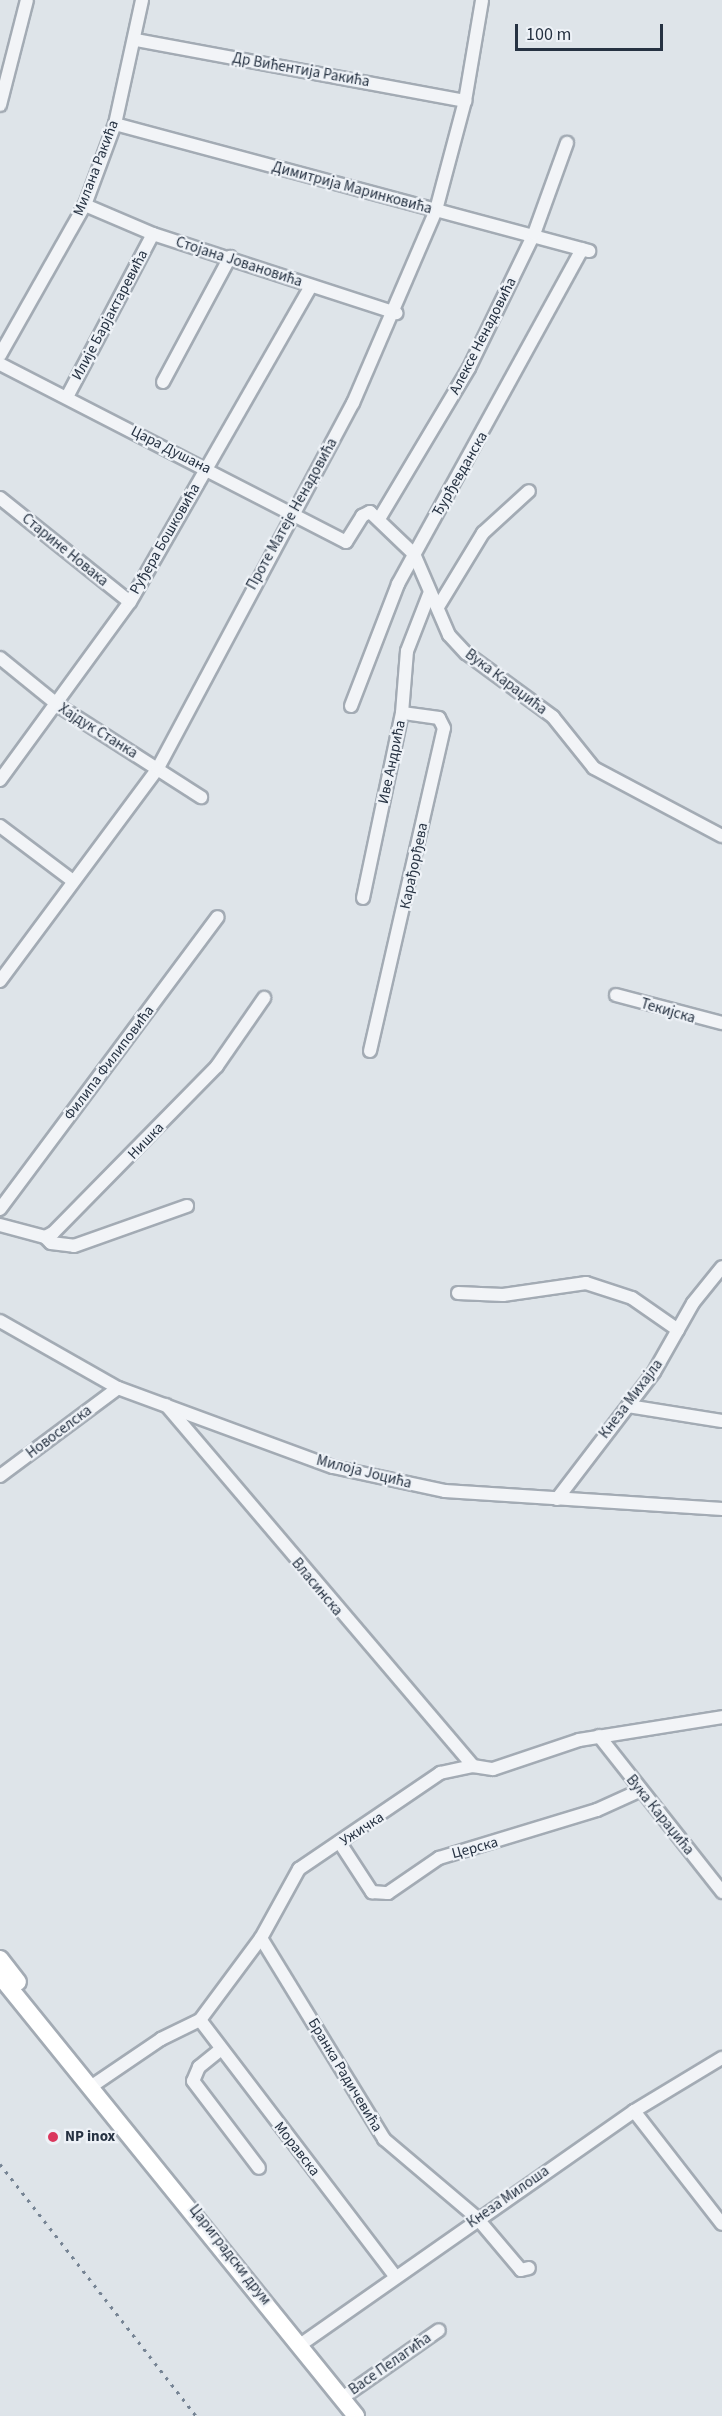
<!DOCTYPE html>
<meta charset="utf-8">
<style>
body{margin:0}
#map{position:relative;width:722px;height:2416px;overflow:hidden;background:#dee4e9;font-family:"Source Sans 3",sans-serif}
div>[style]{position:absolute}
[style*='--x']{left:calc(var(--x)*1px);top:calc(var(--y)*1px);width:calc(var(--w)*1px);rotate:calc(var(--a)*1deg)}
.roads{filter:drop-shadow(2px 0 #a3abb4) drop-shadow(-2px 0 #a3abb4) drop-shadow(0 2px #a3abb4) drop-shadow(0 -2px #a3abb4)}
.street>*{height:12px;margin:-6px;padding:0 6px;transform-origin:6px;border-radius:6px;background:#f2f4f7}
.secondary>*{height:16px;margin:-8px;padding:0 8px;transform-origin:8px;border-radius:8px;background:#fff}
.rail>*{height:3px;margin-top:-1.5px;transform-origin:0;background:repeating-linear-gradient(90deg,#768494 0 3px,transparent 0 9px)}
.dots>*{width:16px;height:16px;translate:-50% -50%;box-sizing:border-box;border:3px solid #eef2f7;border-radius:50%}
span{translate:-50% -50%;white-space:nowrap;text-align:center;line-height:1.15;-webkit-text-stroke:4.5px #eef2f7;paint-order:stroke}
.street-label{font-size:15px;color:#263242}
.poi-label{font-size:15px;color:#263242;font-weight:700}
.left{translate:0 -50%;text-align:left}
.scale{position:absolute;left:515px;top:24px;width:148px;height:27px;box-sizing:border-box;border:3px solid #263242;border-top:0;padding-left:8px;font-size:18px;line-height:21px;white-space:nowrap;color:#263242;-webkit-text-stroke:4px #eef2f7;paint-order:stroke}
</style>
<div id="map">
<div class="roads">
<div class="street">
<div style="--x:136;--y:40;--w:335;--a:10.5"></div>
<div style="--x:0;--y:105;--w:108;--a:-75.6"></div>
<div style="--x:115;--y:124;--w:491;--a:15"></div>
<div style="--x:85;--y:205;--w:74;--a:23.1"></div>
<div style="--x:153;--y:234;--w:256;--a:18"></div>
<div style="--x:0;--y:355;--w:172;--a:-60.5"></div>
<div style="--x:85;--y:205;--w:86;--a:-69.7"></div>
<div style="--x:115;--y:124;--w:127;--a:-77.7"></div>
<div style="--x:0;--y:364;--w:389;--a:27.2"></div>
<div style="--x:346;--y:542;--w:31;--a:-58"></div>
<div style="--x:362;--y:516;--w:9;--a:-27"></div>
<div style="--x:370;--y:512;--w:61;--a:43.7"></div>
<div style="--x:414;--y:554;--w:88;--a:66.6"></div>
<div style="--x:449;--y:635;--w:25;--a:47"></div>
<div style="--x:466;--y:653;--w:108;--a:36.3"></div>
<div style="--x:553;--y:717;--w:65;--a:51.2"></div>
<div style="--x:594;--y:768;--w:145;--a:28"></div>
<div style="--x:163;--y:382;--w:142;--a:-61.8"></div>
<div style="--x:67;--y:397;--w:184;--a:-62.2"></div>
<div style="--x:0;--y:498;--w:166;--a:38.7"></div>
<div style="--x:379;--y:519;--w:176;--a:-59.2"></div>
<div style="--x:469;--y:368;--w:149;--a:-64.1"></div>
<div style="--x:534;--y:234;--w:97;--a:-70.1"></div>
<div style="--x:438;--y:607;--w:87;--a:-58.7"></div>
<div style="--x:483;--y:533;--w:62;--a:-42.4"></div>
<div style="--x:0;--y:658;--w:76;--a:39.1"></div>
<div style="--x:59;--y:706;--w:169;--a:32.7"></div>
<div style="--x:351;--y:706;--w:131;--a:-68.9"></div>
<div style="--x:398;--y:584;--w:382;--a:-61.2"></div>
<div style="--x:0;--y:780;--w:220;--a:-53.9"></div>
<div style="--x:130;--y:602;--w:364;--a:-60.2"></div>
<div style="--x:0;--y:826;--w:91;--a:37"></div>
<div style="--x:363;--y:898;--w:189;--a:-78.1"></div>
<div style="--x:402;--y:713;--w:62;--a:-85.4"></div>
<div style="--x:407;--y:651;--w:63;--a:-68.7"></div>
<div style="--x:0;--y:981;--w:265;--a:-53.4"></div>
<div style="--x:158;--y:768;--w:414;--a:-61.9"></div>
<div style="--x:353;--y:403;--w:210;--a:-66.7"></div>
<div style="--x:436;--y:210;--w:113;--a:-75.1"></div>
<div style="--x:465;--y:101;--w:102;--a:-80.4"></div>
<div style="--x:616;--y:995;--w:110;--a:14.8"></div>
<div style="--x:370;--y:1051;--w:331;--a:-77.1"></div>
<div style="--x:444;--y:728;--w:11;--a:-117"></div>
<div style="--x:439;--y:718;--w:37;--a:-172"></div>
<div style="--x:0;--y:1209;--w:364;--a:-53.3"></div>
<div style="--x:0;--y:1225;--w:47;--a:14.9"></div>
<div style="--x:45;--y:1237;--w:9;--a:-27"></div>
<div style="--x:53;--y:1233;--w:234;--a:-45.5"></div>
<div style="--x:217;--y:1066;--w:83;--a:-55.3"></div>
<div style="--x:45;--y:1237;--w:8;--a:45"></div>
<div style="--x:51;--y:1243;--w:23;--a:7"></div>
<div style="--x:74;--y:1246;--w:120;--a:-19.5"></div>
<div style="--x:458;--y:1293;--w:45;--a:2.5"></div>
<div style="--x:503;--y:1295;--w:84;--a:-8.2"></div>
<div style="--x:586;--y:1283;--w:48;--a:18.1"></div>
<div style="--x:632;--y:1298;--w:56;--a:34.8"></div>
<div style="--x:0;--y:1321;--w:136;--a:29.6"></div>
<div style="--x:118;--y:1388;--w:229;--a:20.2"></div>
<div style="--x:333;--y:1467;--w:115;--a:12.1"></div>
<div style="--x:445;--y:1491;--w:278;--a:3.7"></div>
<div style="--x:166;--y:1405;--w:474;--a:49.6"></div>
<div style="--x:628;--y:1406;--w:95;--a:9.1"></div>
<div style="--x:0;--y:1476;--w:147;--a:-36.7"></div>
<div style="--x:557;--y:1499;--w:160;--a:-52.6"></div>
<div style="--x:654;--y:1372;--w:79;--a:-60.5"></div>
<div style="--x:693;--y:1303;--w:46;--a:-51.1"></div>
<div style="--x:599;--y:1736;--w:199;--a:51.7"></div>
<div style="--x:340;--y:1843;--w:59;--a:56.9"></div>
<div style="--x:372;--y:1892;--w:16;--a:4"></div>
<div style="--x:388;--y:1893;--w:62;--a:-34.5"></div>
<div style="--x:439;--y:1858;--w:165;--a:-16.9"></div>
<div style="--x:597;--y:1810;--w:46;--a:-24.3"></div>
<div style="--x:261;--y:1938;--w:236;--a:58.5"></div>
<div style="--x:384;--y:2139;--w:122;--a:40.3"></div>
<div style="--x:477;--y:2218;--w:68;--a:49.8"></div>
<div style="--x:521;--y:2270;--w:8;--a:-14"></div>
<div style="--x:200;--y:2020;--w:322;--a:52.7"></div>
<div style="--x:220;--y:2050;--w:27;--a:141"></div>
<div style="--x:199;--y:2067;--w:15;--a:113"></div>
<div style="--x:193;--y:2081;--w:109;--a:52.8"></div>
<div style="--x:89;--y:2088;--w:87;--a:-34.2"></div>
<div style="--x:161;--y:2039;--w:43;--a:-26"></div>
<div style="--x:200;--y:2020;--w:102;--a:-53.4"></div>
<div style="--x:261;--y:1938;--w:79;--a:-61.2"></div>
<div style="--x:299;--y:1869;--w:171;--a:-34.2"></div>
<div style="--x:440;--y:1773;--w:34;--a:-12"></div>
<div style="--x:473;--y:1766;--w:20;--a:9"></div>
<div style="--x:493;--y:1769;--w:91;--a:-18.6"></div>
<div style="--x:579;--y:1740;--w:145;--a:-9.1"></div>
<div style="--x:634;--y:2111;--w:143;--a:52.1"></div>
<div style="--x:300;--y:2345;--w:408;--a:-35"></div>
<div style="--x:634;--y:2111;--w:103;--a:-31.1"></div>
<div style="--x:342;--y:2398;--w:118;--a:-35"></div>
</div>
<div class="secondary">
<div style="--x:0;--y:1959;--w:29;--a:52"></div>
<div style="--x:0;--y:1976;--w:566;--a:51.02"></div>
</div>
</div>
<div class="rail">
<div style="--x:0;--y:2164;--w:319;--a:52.1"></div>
</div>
<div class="dots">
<div style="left:53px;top:2137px;background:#da375d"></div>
</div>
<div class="street-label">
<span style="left:301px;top:70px;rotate:10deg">Др Вићентија Ракића</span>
<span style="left:96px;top:168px;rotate:-69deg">Милана Ракића</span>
<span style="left:352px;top:188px;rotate:15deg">Димитрија Маринковића</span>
<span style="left:239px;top:262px;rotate:18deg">Стојана Јовановића</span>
<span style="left:110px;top:315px;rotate:-62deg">Илије Барјактаревића</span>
<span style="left:483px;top:336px;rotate:-63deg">Алексе Ненадовића</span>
<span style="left:171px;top:450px;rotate:27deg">Цара Душана</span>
<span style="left:460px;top:474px;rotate:-60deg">Ђурђевданска</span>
<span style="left:292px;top:514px;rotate:-61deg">Проте Матеје Ненадовића</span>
<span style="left:165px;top:539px;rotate:-60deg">Руђера Бошковића</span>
<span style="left:65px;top:550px;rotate:39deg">Старине Новака</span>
<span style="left:506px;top:682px;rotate:37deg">Вука Караџића</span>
<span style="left:98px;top:731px;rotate:32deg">Хајдук Станка</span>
<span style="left:392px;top:762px;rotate:-78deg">Иве Андрића</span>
<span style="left:414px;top:866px;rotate:-78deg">Карађорђева</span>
<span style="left:668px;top:1011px;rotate:16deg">Текијска</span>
<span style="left:109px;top:1063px;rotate:-53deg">Филипа Филиповића</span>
<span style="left:146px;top:1141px;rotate:-46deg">Нишка</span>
<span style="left:631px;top:1399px;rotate:-53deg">Кнеза Михајла</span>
<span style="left:59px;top:1432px;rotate:-37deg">Новоселска</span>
<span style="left:364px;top:1472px;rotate:14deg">Милоја Јоцића</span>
<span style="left:317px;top:1587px;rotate:50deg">Власинска</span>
<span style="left:660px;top:1815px;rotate:51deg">Вука Караџића</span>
<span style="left:362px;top:1829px;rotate:-33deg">Ужичка</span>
<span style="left:475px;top:1848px;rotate:-15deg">Церска</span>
<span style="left:345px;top:2075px;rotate:59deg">Бранка Радичевића</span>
<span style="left:297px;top:2149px;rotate:52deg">Моравска</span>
<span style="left:508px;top:2197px;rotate:-35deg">Кнеза Милоша</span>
<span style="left:230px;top:2255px;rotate:52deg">Цариградски друм</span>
<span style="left:390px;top:2364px;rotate:-35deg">Васе Пелагића</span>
</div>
<div class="poi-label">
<span class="left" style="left:65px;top:2137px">NP inox</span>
</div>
<div class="scale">100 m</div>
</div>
